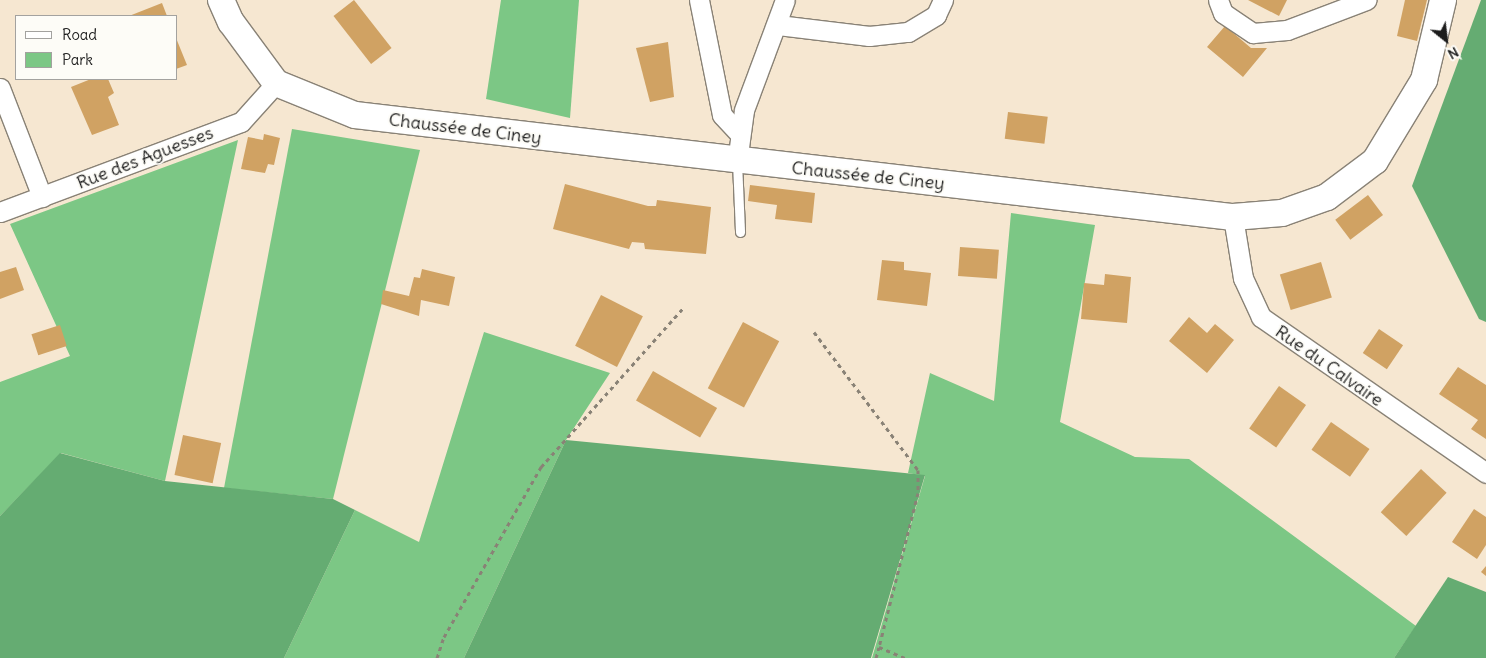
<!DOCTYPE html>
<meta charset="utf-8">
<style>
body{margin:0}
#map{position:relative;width:1486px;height:658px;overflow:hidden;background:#f6e7d1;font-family:Delius,sans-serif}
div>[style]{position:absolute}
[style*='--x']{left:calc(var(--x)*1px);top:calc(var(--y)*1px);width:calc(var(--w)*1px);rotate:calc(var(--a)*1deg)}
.green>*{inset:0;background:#7cc785}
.forest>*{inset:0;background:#65ac72}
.building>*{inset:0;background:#d0a263;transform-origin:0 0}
.path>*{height:3px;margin-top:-1.5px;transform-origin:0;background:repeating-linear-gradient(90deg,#898276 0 4px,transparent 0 8px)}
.roads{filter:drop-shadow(1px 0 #898276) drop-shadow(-1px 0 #898276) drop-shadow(0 1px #898276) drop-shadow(0 -1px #898276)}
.service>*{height:9px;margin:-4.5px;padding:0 4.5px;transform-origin:4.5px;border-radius:4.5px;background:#fff}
.minor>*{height:19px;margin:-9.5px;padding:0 9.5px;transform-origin:9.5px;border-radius:9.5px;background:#fff}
.secondary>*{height:26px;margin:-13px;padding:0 13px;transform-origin:13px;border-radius:13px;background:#fff}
span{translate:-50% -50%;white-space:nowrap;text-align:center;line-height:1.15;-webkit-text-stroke:4px #fdfcf7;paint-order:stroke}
.street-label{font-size:18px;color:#1c1c1c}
.legend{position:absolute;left:15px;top:15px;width:162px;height:65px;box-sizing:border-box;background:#fdfcf7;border:1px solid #a3a29f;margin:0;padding:6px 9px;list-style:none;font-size:15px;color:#1c1c1c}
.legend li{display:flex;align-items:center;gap:10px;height:25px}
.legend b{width:25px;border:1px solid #a3a29f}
.north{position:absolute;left:1421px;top:15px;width:50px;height:50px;-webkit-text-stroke:4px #fdfcf7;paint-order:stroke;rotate:151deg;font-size:14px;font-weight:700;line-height:20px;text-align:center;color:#1c1c1c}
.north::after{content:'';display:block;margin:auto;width:18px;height:22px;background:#1c1c1c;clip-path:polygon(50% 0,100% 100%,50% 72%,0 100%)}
</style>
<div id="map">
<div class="green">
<div style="clip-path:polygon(501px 0,579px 0,570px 118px,486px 99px)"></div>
<div style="clip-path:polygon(292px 129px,420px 150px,333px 499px,224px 488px)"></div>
<div style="clip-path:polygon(238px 140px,165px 481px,61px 453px,0 516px,0 382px,70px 356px,10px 224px)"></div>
<div style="clip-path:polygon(1011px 213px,1095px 225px,1060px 422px,1135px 457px,1189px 459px,1416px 626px,1394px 658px,872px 658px,925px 476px,908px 473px,930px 373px,994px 401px)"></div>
<div style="clip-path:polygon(484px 332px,610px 373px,566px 440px,464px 658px,284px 658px,355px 510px,419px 542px)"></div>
</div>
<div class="forest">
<div style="clip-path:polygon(1481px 0,1486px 0,1486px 322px,1479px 319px,1412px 186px)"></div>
<div style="clip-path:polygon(566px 440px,925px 475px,871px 658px,464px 658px)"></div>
<div style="clip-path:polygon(60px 453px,165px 481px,333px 499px,355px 510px,284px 658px,0 658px,0 516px)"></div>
<div style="clip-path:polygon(1448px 577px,1486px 592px,1486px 658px,1394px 658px)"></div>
</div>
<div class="building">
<div style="left:354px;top:0;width:61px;height:26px;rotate:52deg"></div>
<div style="clip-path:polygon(1248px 0,1287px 0,1279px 16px)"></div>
<div style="clip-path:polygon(1405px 0,1427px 0,1417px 41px,1397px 36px)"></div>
<div style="clip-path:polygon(162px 3px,167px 16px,129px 16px)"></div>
<div style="clip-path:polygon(1225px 26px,1251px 48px,1267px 48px,1243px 77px,1207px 47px)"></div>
<div style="clip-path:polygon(176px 38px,187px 65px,176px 69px)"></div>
<div style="clip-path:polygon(668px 42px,674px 97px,650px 102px,636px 48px)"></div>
<div style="clip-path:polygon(91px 79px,108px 79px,114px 93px,108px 97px,119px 125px,92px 135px,71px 87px)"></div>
<div style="left:1008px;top:112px;width:40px;height:27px;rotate:7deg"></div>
<div style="clip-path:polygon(264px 134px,280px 138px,274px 165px,268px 164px,265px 173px,241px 169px,248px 137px,263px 140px)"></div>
<div style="clip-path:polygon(565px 184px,648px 206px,656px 206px,657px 200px,711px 207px,706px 254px,645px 249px,644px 243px,632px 242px,629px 249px,553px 229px)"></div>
<div style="clip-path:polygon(750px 185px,815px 193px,812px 223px,775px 219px,777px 205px,748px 201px)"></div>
<div style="left:1368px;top:195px;width:25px;height:41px;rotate:53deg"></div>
<div style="left:960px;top:247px;width:39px;height:29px;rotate:4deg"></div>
<div style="clip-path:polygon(882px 260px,904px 262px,904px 270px,931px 273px,927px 306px,877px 300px)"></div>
<div style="left:1321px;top:262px;width:37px;height:43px;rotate:73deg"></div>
<div style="clip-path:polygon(16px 267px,24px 290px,0 299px,0 272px)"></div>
<div style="clip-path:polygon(422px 269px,455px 277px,449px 306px,421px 300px,419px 316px,381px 304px,383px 290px,409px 296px,414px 277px,420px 278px)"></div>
<div style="clip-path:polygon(1105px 274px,1131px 277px,1127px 323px,1081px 319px,1084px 283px,1104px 285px)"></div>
<div style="left:601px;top:295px;width:47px;height:57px;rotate:27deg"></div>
<div style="clip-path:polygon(1189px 317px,1207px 333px,1215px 324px,1234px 340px,1207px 373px,1169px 341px)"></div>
<div style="left:743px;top:322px;width:41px;height:75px;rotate:28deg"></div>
<div style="left:60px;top:325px;width:22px;height:30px;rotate:72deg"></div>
<div style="left:1379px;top:329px;width:29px;height:29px;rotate:34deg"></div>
<div style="clip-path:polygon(1458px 367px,1486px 385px,1486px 439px,1471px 429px,1478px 420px,1439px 394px)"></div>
<div style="left:653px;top:371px;width:74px;height:34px;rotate:30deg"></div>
<div style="left:1279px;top:386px;width:33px;height:52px;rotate:35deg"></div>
<div style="left:1331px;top:422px;width:47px;height:34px;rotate:35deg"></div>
<div style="left:183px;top:435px;width:39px;height:41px;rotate:12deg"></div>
<div style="left:1421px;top:469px;width:35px;height:59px;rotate:43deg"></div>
<div style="clip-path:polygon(1474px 509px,1486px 517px,1486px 545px,1477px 559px,1452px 542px)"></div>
<div style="clip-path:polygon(1486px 566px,1486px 576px,1481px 572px)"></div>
</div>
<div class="path">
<div style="--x:814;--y:332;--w:173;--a:53"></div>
<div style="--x:918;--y:470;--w:23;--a:90"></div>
<div style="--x:918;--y:493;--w:159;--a:104.2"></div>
<div style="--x:879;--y:647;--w:28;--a:23"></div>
<div style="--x:437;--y:658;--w:22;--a:-72"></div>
<div style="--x:444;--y:637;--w:196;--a:-60.3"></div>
<div style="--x:541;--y:467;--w:213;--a:-48.2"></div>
<div style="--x:876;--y:658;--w:11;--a:-75"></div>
</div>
<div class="roads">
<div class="service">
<div style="--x:737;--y:162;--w:70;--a:87.5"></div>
</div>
<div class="minor">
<div style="--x:699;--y:0;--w:117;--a:78.7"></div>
<div style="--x:722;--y:115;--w:26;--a:47"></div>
<div style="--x:1218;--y:0;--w:14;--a:69"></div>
<div style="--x:1223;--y:13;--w:36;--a:34"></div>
<div style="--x:1253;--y:33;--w:34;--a:-5"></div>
<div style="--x:1287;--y:30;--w:85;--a:-20.8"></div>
<div style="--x:778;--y:25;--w:92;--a:6.9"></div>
<div style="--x:869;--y:36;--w:39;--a:-6"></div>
<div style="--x:908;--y:32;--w:33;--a:-31"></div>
<div style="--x:936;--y:15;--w:17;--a:-65"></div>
<div style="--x:0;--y:88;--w:117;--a:68.9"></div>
<div style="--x:737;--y:162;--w:52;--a:-82.3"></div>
<div style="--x:744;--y:110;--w:117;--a:-69.6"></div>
<div style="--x:0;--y:212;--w:257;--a:-20.5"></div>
<div style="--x:241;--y:122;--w:52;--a:-48.1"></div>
<div style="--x:1233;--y:217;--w:62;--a:80.7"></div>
<div style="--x:1243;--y:278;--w:43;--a:65.2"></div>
<div style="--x:1261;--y:317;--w:274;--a:34.7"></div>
</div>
<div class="secondary">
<div style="--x:221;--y:0;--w:24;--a:66"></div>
<div style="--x:231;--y:22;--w:76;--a:53.6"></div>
<div style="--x:276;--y:83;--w:85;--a:22.1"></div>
<div style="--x:355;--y:115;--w:884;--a:6.63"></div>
<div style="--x:1233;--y:217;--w:49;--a:-4.7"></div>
<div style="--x:1282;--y:213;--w:48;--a:-19.6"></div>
<div style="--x:1327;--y:197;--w:60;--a:-36.9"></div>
<div style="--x:1375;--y:161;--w:95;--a:-58.8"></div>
<div style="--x:1424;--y:80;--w:82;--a:-76.6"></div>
</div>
</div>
<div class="street-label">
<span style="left:465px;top:129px;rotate:7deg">Chaussée de Ciney</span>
<span style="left:145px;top:158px;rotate:-21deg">Rue des Aguesses</span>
<span style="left:868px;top:176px;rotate:6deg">Chaussée de Ciney</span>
<span style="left:1329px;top:366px;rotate:35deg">Rue du Calvaire</span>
</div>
<ul class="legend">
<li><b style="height:6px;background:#fff"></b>Road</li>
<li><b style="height:14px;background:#7cc785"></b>Park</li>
</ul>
<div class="north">N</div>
</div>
